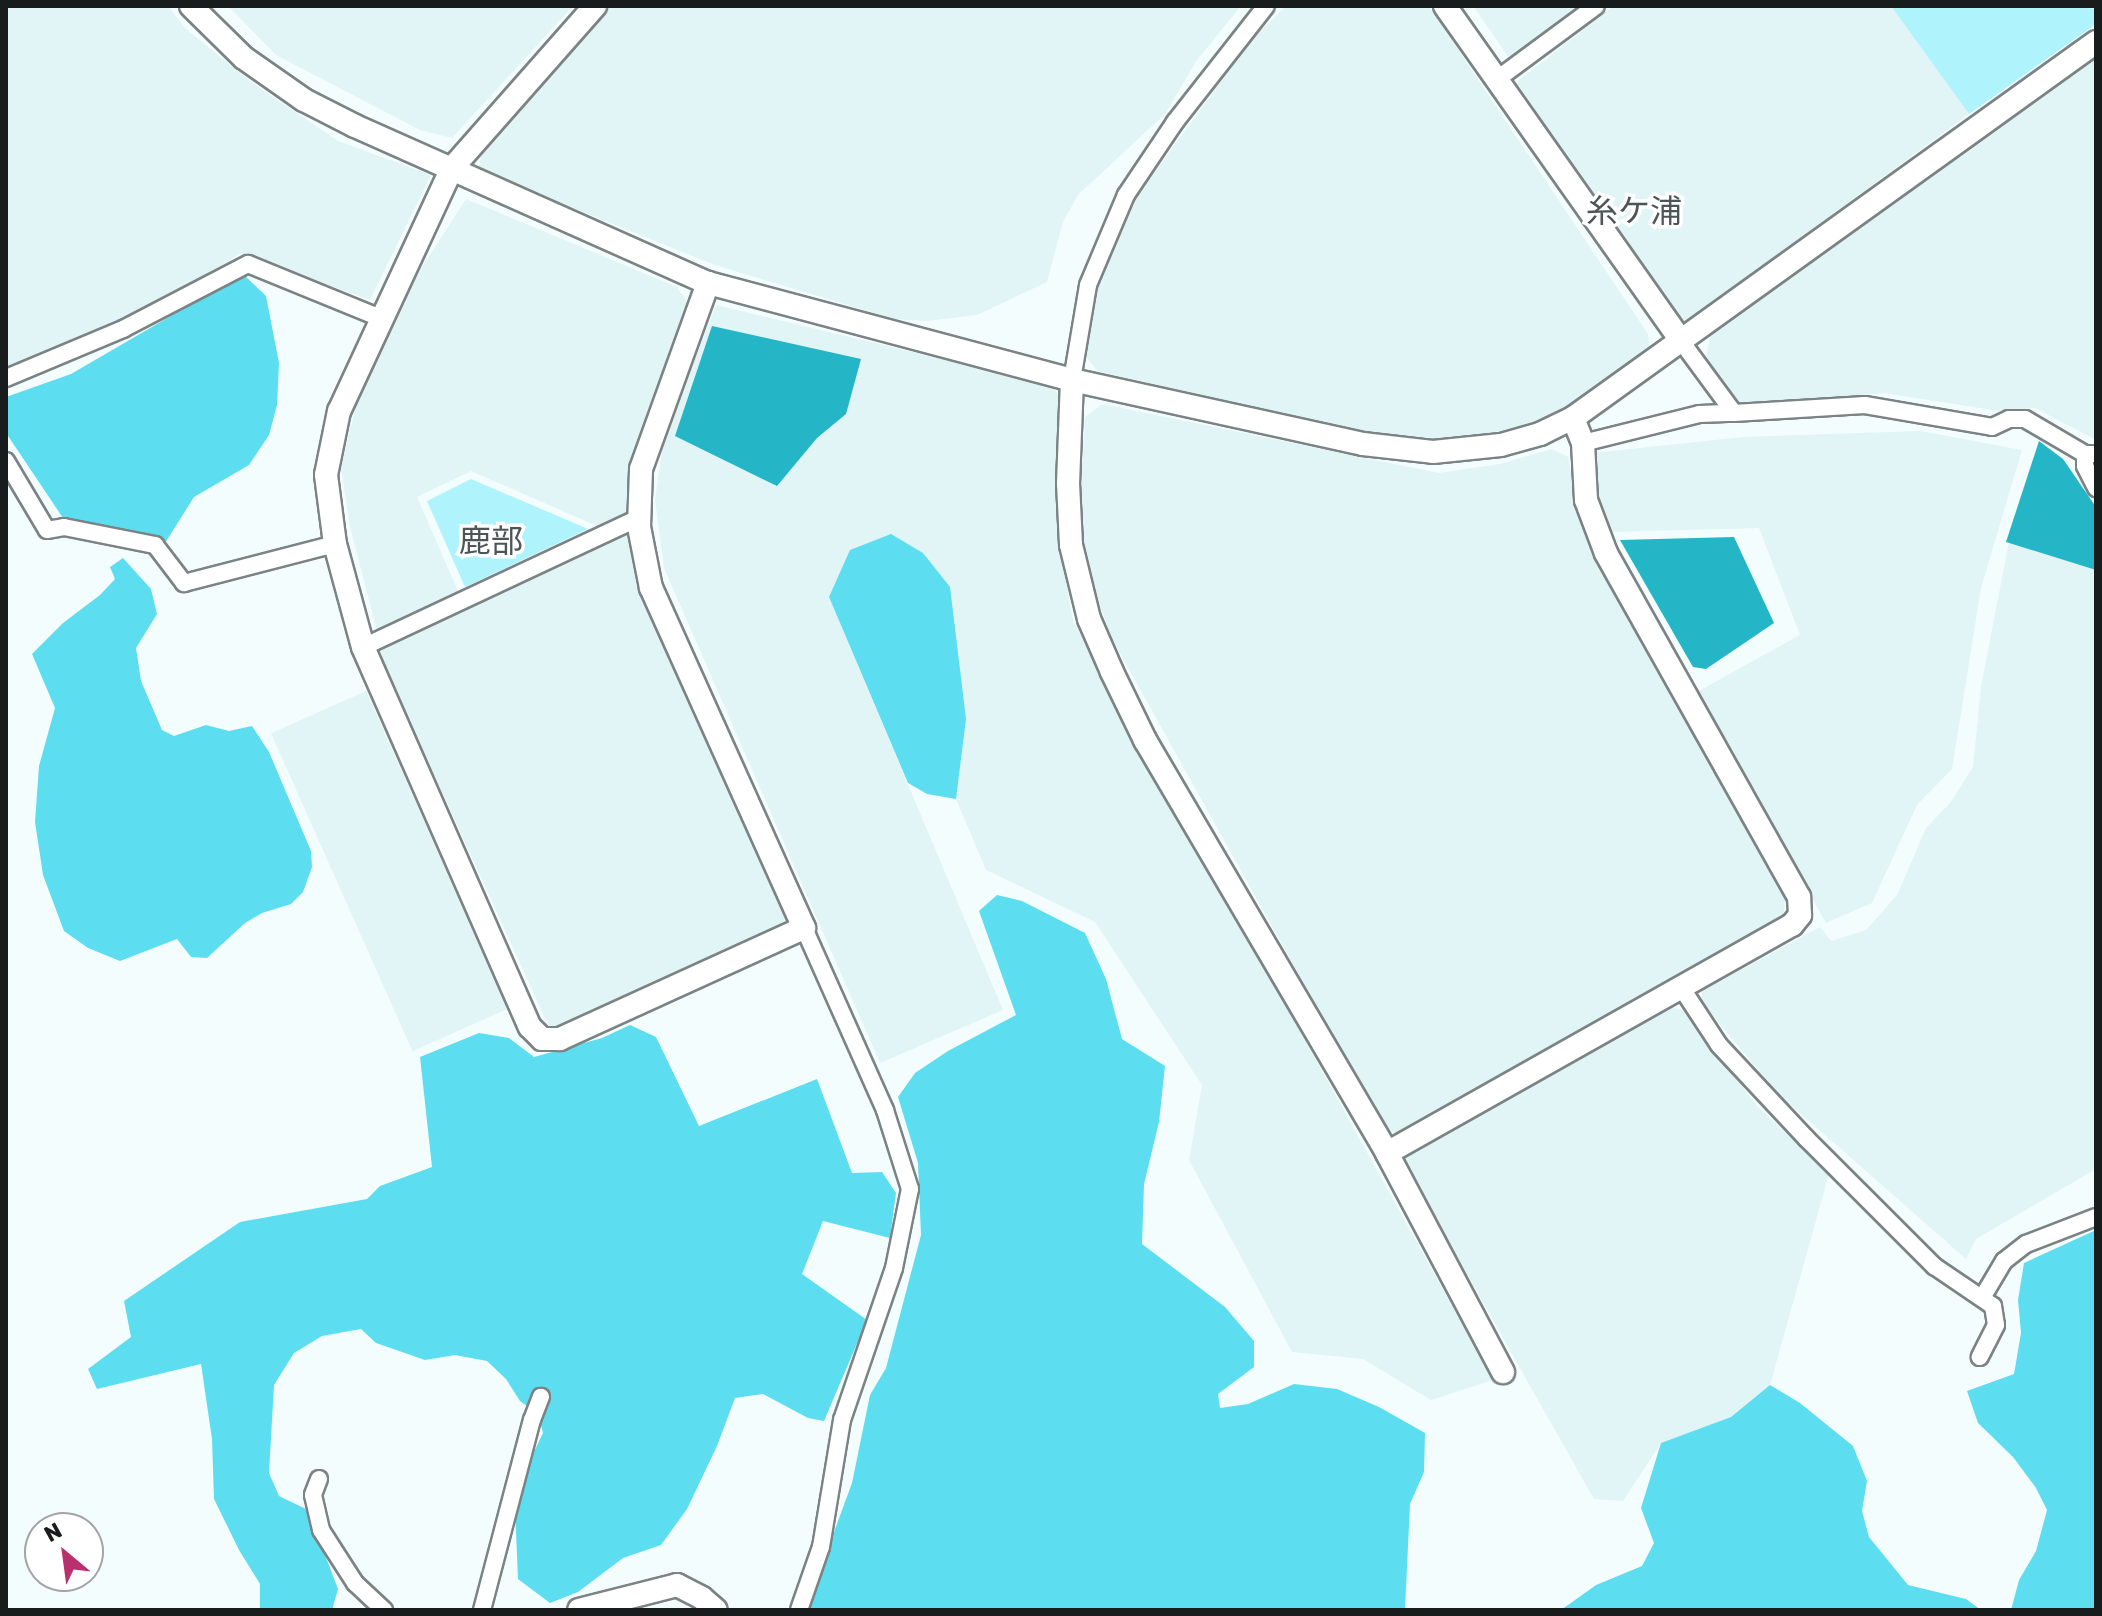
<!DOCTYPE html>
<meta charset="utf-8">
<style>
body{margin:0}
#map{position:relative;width:2102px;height:1616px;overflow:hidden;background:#f4fdfe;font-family:Rubik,"Noto Sans JP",sans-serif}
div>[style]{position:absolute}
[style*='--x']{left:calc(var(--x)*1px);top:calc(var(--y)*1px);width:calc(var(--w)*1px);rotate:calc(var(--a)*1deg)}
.built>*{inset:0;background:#e1f4f6;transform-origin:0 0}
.green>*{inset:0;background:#aff3fd}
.forest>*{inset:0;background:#5cdef0}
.water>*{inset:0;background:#24b5c7}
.roads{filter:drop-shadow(2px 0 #7b8384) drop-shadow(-2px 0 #7b8384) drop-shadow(0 2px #7b8384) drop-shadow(0 -2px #7b8384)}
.street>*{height:16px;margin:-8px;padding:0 8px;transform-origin:8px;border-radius:8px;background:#fff}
.secondary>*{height:22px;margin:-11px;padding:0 11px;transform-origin:11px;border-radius:11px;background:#fff}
span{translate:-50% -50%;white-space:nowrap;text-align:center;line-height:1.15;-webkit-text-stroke:7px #fff;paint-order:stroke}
.quarter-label{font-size:32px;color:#4e5556}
.frame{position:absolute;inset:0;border:8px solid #191c1d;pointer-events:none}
.north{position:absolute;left:24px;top:1512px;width:80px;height:80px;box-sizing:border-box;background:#fff;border:2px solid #a3a4a5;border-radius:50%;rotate:331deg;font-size:22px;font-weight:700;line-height:32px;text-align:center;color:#191c1d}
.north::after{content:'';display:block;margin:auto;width:28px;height:36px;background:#b8306d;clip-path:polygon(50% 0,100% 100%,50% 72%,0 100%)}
</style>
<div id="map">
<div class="built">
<div style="clip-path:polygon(6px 6px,168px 6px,186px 29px,251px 82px,338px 141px,431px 175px,370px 300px,241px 253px,99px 339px,6px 385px)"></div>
<div style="clip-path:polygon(228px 6px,573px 6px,452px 138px,420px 130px,276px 55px)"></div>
<div style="clip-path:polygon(610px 6px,1241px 6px,1197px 60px,1165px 114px,1078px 195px,1063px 222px,1047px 282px,977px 315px,927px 321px,894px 319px,715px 265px,478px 170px,483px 147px)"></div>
<div style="clip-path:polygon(1286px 6px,1429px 6px,1648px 334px,1650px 351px,1571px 405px,1522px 428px,1445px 439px,1351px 431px,1098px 371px,1086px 357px,1093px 301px,1127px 210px,1252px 39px)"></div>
<div style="clip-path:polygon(1473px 6px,1580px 6px,1510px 59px)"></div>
<div style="clip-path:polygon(1613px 6px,1891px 6px,1969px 114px,1688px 320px,1669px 319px,1516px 89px,1518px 81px)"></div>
<div style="clip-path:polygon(2096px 53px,2096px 440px,2035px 408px,1999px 411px,1884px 393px,1743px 407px,1706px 359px,1711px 329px)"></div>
<div style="clip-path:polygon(466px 199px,677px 287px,689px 305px,631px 463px,629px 511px,597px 526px,471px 471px,417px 497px,458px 591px,377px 631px,350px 527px,341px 468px,355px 409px,389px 318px)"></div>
<div style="clip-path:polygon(716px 305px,1050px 385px,1060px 396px,1055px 475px,1059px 544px,1073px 621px,1493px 1380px,1431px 1400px,1363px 1359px,1292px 1352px,1189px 1160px,1202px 1085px,1095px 922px,986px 870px,956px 799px,966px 719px,829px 597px,1003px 1010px,880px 1063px,664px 568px,655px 500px,663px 443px)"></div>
<div style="clip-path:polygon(1102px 404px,1439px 473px,1500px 464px,1552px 449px,1568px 457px,1581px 523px,1786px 899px,1782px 919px,1401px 1133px,1386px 1131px,1112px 639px,1084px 562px,1081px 486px,1085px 417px)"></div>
<div style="clip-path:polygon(1921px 431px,2022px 450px,1981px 588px,1952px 769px,1917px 805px,1872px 903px,1826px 923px,1697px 692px,1800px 635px,1759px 528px,1611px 532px,1595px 490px,1592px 453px,1743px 437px)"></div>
<div style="clip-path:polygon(2038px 452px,2096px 511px,2096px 1169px,1976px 1239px,1966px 1259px,1776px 1092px,1701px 1001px,1702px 991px,1820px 927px,1831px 941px,1866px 930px,1897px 895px,1926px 828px,1950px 803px,1973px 767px,1981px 686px,2008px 547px)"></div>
<div style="clip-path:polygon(630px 532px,641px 591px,786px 917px,783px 924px,561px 1028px,548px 1025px,378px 651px)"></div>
<div style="left:366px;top:691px;width:348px;height:104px;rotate:66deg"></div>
<div style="clip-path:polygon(1673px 1008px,1685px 1010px,1756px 1105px,1829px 1174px,1770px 1385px,1731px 1417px,1661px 1443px,1623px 1501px,1594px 1499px,1403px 1161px,1410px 1151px)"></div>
</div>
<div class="green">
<div style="clip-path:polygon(1891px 6px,2067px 6px,2096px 9px,2096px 24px,1969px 114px)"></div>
<div style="clip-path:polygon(471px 479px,588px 529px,465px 587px,427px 501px)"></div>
</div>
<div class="forest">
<div style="clip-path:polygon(243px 274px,266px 296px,279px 363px,277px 405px,269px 435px,249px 465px,194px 497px,165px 543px,95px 533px,63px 518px,6px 433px,6px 397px,71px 374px)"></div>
<div style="clip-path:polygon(891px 534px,923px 553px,950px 587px,966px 719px,956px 799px,927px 794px,908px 783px,829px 597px,850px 550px)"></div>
<div style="clip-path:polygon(123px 558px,151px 589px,157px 614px,136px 648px,141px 681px,162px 730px,174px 736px,206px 725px,229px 731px,252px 726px,269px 752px,311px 851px,312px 867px,303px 892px,291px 904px,262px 913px,245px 923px,207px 958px,191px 957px,177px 939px,120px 961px,88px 948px,64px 931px,43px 875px,35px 822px,39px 766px,55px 708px,32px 654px,63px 623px,100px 595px,115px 579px,110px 567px)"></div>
<div style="clip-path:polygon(997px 895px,1022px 901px,1085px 933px,1106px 979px,1122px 1039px,1165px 1066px,1159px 1122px,1144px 1184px,1142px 1244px,1225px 1307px,1254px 1341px,1254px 1367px,1218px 1394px,1220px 1408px,1248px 1404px,1294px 1384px,1337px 1389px,1379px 1407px,1425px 1433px,1424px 1472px,1410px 1504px,1405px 1610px,797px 1610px,827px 1551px,852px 1483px,870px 1395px,886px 1368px,921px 1235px,918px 1163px,898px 1097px,915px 1073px,948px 1051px,1016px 1015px,979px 911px)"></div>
<div style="clip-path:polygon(630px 1025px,656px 1037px,699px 1126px,817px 1079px,852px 1173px,882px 1172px,896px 1193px,890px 1238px,823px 1221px,802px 1274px,867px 1320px,824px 1421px,808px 1418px,763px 1394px,735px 1398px,717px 1446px,687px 1509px,661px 1545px,623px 1558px,578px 1592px,550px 1603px,518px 1579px,515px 1508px,529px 1462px,543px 1433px,538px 1414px,520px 1401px,506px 1379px,487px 1361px,455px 1355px,425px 1360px,376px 1343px,361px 1329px,322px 1336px,294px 1353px,274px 1385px,269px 1473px,279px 1496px,308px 1510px,338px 1589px,332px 1610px,260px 1610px,260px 1584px,239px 1550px,214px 1499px,212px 1439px,201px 1364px,97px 1389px,88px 1369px,131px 1337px,124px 1301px,240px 1222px,367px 1199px,380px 1186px,432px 1167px,420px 1057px,479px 1033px,509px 1038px,534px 1057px,602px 1038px)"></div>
<div style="clip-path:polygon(2096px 1230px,2096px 1610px,2011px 1610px,2019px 1580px,2036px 1551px,2047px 1510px,2036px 1488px,2013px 1457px,1978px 1423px,1967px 1391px,2014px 1374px,2021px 1333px,2018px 1300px,2024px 1263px)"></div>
<div style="clip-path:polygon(1770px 1385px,1800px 1403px,1853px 1446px,1867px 1481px,1862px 1511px,1869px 1537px,1908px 1585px,1966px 1599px,1981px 1610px,1561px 1610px,1596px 1585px,1642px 1566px,1654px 1543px,1641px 1508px,1661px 1443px,1731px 1417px)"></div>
</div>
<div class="water">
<div style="clip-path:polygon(712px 326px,861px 359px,846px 414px,817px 438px,777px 486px,675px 436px)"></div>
<div style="clip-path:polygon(2039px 441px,2063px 459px,2096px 507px,2096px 570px,2006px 542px)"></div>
<div style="clip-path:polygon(1734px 537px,1774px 623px,1706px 669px,1693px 667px,1620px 540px)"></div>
</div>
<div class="roads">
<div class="street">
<div style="--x:1496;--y:80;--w:124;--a:-36.5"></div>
<div style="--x:1681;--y:341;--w:89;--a:53.6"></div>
<div style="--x:1734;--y:413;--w:131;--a:-3.5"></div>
<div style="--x:1865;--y:405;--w:129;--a:9.8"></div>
<div style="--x:1992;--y:427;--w:19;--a:-25"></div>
<div style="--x:2009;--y:419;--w:16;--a:0"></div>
<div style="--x:2025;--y:419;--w:69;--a:30.3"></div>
<div style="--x:2085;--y:454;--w:11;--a:0"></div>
<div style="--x:6;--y:378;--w:127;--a:-22.7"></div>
<div style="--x:123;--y:329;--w:141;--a:-27.5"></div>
<div style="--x:248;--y:264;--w:143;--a:22.2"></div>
<div style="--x:1072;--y:380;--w:96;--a:-80.4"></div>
<div style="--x:1088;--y:285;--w:98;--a:-67.1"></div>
<div style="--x:1126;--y:195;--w:88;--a:-56.1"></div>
<div style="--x:1175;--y:122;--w:147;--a:-51.9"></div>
<div style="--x:1583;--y:443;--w:120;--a:-14"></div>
<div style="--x:1699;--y:414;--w:35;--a:-2"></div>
<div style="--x:2085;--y:454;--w:12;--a:90"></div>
<div style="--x:2085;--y:466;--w:25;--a:63"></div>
<div style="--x:6;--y:461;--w:80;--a:59.3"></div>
<div style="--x:47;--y:530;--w:17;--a:-10"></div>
<div style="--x:64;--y:527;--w:93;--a:11.2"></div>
<div style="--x:155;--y:545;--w:48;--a:52.7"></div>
<div style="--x:184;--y:583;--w:156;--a:-14.5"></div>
<div style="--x:363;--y:647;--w:305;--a:-25.1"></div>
<div style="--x:1681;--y:987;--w:69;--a:56.8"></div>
<div style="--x:1719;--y:1045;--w:129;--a:46.9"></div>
<div style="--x:1807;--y:1139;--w:180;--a:45"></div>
<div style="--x:1934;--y:1266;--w:71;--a:34.1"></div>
<div style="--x:1993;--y:1306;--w:19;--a:81"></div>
<div style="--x:1996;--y:1325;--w:36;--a:117"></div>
<div style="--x:1982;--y:1298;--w:43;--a:-59.3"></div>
<div style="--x:2004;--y:1261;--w:28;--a:-38"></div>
<div style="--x:2026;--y:1244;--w:75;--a:-21.1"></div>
<div style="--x:319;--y:1479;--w:17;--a:111"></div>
<div style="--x:313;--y:1495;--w:36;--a:77"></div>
<div style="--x:321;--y:1530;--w:63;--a:57.3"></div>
<div style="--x:355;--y:1583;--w:40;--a:43"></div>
<div style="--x:482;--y:1610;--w:196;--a:-75.3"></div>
<div style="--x:532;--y:1420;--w:25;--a:-69"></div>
<div style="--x:799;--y:1610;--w:67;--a:-70.8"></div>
<div style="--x:821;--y:1547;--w:129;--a:-80.6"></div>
<div style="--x:842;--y:1420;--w:161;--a:-71.1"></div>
<div style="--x:894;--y:1268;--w:81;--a:-78.6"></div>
<div style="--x:910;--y:1189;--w:83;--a:-107.6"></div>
<div style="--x:885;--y:1110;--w:199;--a:-114"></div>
</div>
<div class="secondary">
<div style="--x:191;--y:6;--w:74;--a:44.5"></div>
<div style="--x:244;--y:58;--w:73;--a:35"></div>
<div style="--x:304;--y:100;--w:57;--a:27"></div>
<div style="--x:355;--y:126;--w:386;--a:24"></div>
<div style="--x:708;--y:283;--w:377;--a:14.9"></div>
<div style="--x:1072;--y:380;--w:298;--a:12.4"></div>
<div style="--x:1363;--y:444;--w:70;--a:6.5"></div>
<div style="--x:1433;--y:452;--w:68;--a:-5.9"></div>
<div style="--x:1501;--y:445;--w:41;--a:-15.8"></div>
<div style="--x:1540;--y:434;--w:37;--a:-26"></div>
<div style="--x:1573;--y:418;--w:644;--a:-35.71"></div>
<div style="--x:595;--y:6;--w:216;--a:131.4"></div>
<div style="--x:452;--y:168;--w:268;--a:114.9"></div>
<div style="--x:339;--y:411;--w:65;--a:101.5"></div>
<div style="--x:326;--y:475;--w:70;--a:82.6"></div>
<div style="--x:335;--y:544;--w:107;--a:74.8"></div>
<div style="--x:363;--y:647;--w:415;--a:66.3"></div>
<div style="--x:530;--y:1027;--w:17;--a:45"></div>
<div style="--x:542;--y:1039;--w:18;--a:0"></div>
<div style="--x:560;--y:1039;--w:268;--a:-24.5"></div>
<div style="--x:804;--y:928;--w:373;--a:-114.2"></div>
<div style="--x:651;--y:588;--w:62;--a:-101.1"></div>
<div style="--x:639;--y:527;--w:58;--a:-88"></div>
<div style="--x:641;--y:469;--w:198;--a:-70.2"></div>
<div style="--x:1445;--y:6;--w:410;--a:54.8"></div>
<div style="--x:1072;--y:380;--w:103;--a:92.2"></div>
<div style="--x:1068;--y:483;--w:62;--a:87.2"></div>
<div style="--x:1071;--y:545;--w:76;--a:76.3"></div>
<div style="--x:1089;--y:619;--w:58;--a:66.5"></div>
<div style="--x:1112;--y:672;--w:76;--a:64.1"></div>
<div style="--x:1145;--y:740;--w:479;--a:59.6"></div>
<div style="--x:1387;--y:1153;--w:248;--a:62.1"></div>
<div style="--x:1387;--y:1153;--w:465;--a:-29.4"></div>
<div style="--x:1792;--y:925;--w:13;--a:-51"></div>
<div style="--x:1800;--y:915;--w:18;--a:-93"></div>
<div style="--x:1799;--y:897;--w:394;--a:-119.3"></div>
<div style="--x:1606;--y:553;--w:57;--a:-110.7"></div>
<div style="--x:1586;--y:500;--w:57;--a:-93"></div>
<div style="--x:1583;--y:443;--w:27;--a:-112"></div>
<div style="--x:579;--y:1610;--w:101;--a:-14.3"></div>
<div style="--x:677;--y:1585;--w:28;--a:27"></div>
<div style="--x:702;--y:1598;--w:18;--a:41"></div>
</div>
</div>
<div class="quarter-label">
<span style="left:1634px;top:211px">糸ケ浦</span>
<span style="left:491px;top:541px">鹿部</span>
</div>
<div class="frame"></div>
<div class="north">N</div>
</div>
